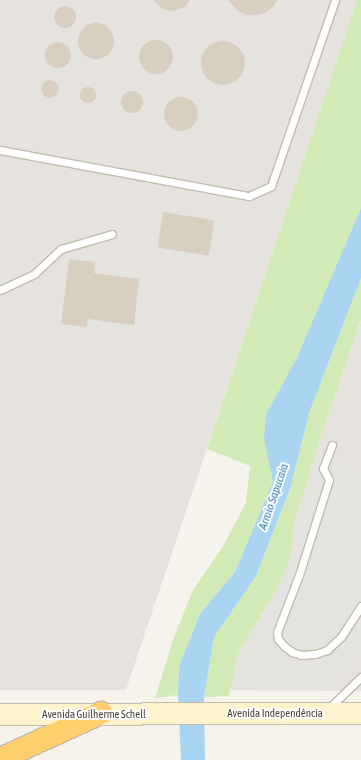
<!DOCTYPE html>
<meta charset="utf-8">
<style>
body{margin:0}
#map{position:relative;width:361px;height:760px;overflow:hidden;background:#f6f3ec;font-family:"Asap Condensed",sans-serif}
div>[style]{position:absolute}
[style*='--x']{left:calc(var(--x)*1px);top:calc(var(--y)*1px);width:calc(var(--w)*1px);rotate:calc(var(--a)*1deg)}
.industrial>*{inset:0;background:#e6e2dd}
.green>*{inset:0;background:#d2eab5}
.parking>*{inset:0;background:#e5e3e0}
.water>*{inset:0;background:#a9d4f2}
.building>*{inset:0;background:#d8cfc1;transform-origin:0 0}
.round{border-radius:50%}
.roads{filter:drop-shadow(1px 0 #c2bbae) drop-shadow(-1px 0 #c2bbae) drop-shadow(0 1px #c2bbae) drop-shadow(0 -1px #c2bbae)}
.lane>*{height:7px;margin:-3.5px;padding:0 3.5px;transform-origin:3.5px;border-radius:3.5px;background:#fff}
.secondary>*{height:21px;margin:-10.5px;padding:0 10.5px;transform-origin:10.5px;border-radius:10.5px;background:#fff3cd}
.highway>*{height:22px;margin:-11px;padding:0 11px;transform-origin:11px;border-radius:11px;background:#ffcf6e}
span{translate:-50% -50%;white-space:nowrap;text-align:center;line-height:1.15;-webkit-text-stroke:4px #fff;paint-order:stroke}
.street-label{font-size:11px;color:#4b4439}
.water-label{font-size:12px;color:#2e7ab2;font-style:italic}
</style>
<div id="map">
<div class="industrial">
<div style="clip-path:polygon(0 0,357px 0,126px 690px,0 690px)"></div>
<div style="clip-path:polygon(361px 321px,361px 691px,230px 690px,238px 654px,277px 588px,288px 564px,292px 548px,293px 527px,318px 445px)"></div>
</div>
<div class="green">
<div style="clip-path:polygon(357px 0,361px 0,361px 208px,296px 360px,266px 414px,264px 438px,273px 482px,235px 572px,200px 614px,179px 667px,178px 695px,155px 698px,173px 640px,193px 590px,222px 548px,246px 503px,250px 466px,207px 449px)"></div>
<div style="clip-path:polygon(361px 278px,361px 320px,318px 445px,293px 527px,292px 548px,288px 564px,277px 588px,238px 654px,229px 696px,204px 697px,214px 637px,256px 576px,290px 489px,309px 413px)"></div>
</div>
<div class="parking">
<div style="clip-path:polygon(317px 452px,361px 469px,361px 658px,343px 680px,330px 690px,231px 689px,239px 655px,279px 588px,290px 565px,295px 528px)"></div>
</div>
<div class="water">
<div style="clip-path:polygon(361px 208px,361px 278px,309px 413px,290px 489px,256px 576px,214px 637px,204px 697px,205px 760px,181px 760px,178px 695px,179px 667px,200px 614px,235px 572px,273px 482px,264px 438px,266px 414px,296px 360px)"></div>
</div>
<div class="building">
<div style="clip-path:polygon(153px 0,190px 0,185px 7px,171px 11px,164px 10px)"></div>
<div style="clip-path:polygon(228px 0,278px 0,273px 7px,265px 13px,256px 15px,247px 15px,238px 11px)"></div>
<div class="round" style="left:54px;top:6px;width:22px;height:22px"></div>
<div class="round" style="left:78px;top:23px;width:36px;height:36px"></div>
<div class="round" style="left:139px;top:40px;width:34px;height:34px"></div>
<div class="round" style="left:201px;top:41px;width:44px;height:44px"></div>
<div class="round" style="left:45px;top:42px;width:26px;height:26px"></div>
<div class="round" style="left:41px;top:80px;width:18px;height:18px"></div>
<div class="round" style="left:80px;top:87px;width:16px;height:16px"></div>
<div class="round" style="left:121px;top:91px;width:22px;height:22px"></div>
<div class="round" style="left:164px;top:97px;width:34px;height:34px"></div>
<div style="left:163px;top:212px;width:52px;height:36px;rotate:9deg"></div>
<div style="clip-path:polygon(69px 259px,95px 262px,94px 273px,139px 279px,134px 325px,88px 319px,87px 327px,61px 324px)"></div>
</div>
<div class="roads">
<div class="lane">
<div style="--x:0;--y:150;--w:253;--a:10.5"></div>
<div style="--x:249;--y:196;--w:24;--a:-24"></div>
<div style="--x:271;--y:186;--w:197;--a:-71"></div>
<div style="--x:0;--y:290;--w:38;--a:-25"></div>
<div style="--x:34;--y:274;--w:37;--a:-43"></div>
<div style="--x:61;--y:249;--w:53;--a:-16.4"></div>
<div style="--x:332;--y:445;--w:25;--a:111"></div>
<div style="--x:323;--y:468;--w:13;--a:63"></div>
<div style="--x:329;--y:480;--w:100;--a:107.5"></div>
<div style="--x:299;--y:575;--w:61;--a:111.1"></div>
<div style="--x:277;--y:632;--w:7;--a:82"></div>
<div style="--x:278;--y:639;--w:9;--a:49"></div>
<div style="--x:284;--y:646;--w:10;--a:37"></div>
<div style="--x:292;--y:652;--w:9;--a:18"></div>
<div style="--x:301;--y:655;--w:14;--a:-4"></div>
<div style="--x:315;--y:654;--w:13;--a:-18"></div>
<div style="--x:327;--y:650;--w:19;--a:-43"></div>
<div style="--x:341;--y:637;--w:37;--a:-57"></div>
<div style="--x:328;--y:709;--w:46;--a:-44.1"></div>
</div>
<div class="secondary">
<div style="--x:0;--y:714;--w:361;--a:-0.2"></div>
</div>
<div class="highway">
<div style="--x:0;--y:759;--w:111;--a:-24.5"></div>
</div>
</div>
<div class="street-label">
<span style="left:275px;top:713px">Avenida Independência</span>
<span style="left:94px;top:714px">Avenida Guilherme Schell</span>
</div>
<div class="water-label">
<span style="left:274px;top:497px;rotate:-71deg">Arroio Sapucaia</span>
</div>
</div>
